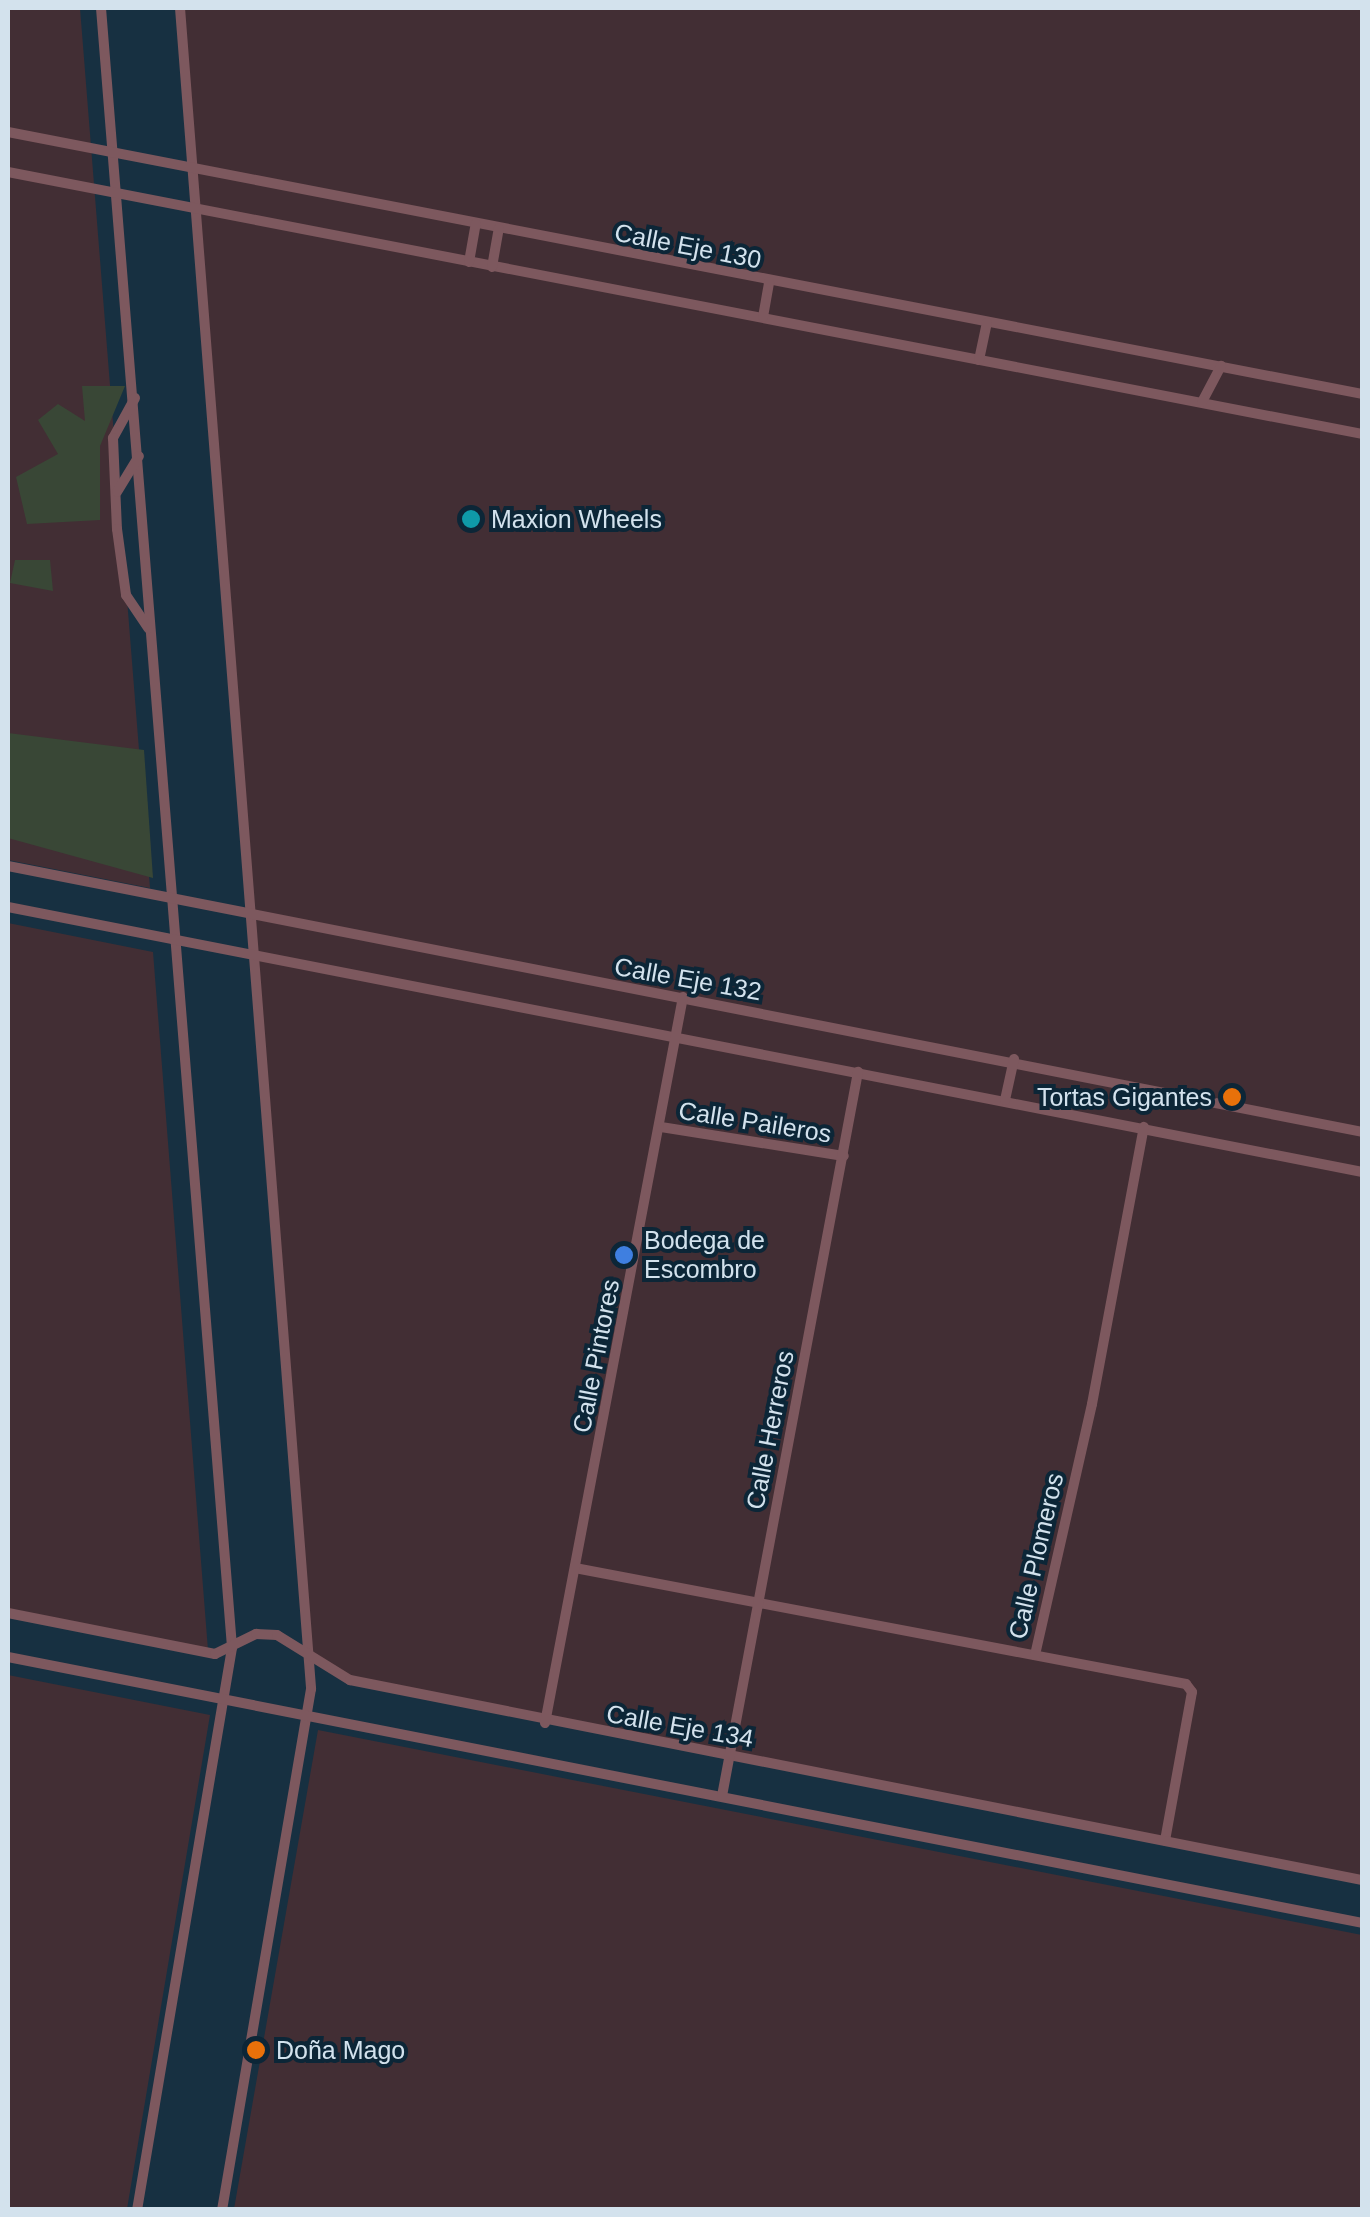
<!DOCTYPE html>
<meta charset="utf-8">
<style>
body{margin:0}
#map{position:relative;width:1370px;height:2217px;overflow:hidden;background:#173041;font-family:Helvetica,sans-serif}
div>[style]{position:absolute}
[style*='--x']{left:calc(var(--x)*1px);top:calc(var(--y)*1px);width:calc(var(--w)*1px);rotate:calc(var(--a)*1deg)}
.industrial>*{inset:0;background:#422e34}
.green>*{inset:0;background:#394736}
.minor>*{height:10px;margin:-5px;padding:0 5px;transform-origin:5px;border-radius:5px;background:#7d585e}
.dots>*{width:28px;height:28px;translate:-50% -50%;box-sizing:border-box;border:5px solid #0c2637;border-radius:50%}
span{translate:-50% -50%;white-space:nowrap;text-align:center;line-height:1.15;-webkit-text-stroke:8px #0c2637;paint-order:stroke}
.street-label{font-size:25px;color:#d3e2ed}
.poi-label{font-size:25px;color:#d3e2ed}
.left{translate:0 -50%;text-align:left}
.right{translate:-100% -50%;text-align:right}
.frame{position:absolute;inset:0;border:10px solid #d3e2ed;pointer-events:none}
</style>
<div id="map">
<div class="industrial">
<div style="clip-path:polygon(8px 8px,80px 8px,150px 888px,8px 860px)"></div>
<div style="clip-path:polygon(176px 8px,1362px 8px,1362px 1880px,350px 1680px,309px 1655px)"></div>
<div style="clip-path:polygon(8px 923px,153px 952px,208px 1650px,8px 1611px)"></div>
<div style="clip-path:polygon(8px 1675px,210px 1715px,127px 2209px,8px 2209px)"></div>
<div style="clip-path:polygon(318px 1730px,1362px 1935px,1362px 2209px,234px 2209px)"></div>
</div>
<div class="green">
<div style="clip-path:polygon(82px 386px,125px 386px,100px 446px,100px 520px,27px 524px,16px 477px,58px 454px,38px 420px,58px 404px,85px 421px)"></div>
<div style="clip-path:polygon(15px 560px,50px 560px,53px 591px,10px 583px)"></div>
<div style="clip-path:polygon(8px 733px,144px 750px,153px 878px,8px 838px)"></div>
</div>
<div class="minor">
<div style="--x:101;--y:8;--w:1645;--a:85.43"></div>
<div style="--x:232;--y:1648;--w:570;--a:99.59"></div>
<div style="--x:180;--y:8;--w:1686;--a:85.54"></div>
<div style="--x:311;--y:1689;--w:529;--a:99.69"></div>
<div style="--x:8;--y:132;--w:1379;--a:10.95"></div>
<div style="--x:8;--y:172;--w:1379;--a:10.95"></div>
<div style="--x:469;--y:262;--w:39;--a:-80"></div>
<div style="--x:492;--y:267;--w:39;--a:-80"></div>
<div style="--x:763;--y:317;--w:35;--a:-80"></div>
<div style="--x:979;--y:360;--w:38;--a:-78"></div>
<div style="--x:135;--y:398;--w:46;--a:118.8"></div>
<div style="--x:113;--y:438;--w:91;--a:87.5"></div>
<div style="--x:117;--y:529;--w:67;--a:82.2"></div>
<div style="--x:126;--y:595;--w:40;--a:56"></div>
<div style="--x:1202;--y:402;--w:41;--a:-62.2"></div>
<div style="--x:117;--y:492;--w:42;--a:-58.6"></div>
<div style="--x:8;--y:866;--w:1380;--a:11.11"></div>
<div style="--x:8;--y:907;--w:1380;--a:11.07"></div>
<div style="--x:1005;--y:1100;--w:42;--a:-77.6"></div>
<div style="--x:661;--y:1127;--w:185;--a:9"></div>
<div style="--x:575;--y:1568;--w:622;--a:10.75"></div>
<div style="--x:1186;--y:1684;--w:10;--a:53"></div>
<div style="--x:1192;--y:1692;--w:151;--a:100.3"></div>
<div style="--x:8;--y:1613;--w:211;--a:11.2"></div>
<div style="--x:215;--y:1654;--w:46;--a:-26"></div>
<div style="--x:256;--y:1634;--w:21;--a:3"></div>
<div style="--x:277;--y:1635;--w:86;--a:31.7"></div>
<div style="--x:350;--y:1680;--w:1032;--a:11.18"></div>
<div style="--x:1035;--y:1655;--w:257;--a:-77.2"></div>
<div style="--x:1092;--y:1404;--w:282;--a:-79.4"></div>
<div style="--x:8;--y:1657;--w:1380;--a:11.11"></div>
<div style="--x:545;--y:1723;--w:739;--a:-79.24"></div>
<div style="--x:722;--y:1796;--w:737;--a:-79.36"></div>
</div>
<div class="dots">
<div style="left:471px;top:519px;background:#0f9aa8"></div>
<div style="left:1232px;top:1097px;background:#e8710a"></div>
<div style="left:624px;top:1255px;background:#3f7fe0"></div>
<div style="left:256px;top:2050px;background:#e8710a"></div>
</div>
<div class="street-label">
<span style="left:688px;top:246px;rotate:11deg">Calle Eje 130</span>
<span style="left:688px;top:979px;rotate:10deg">Calle Eje 132</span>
<span style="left:755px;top:1122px;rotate:9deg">Calle Paileros</span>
<span style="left:596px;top:1356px;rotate:-79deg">Calle Pintores</span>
<span style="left:770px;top:1430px;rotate:-79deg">Calle Herreros</span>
<span style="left:1036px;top:1556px;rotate:-77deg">Calle Plomeros</span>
<span style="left:680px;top:1726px;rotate:10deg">Calle Eje 134</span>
</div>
<div class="poi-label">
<span class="left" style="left:491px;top:519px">Maxion Wheels</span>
<span class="right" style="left:1212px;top:1097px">Tortas Gigantes</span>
<span class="left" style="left:644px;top:1255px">Bodega de<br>Escombro</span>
<span class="left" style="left:276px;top:2050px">Doña Mago</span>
</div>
<div class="frame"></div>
</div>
